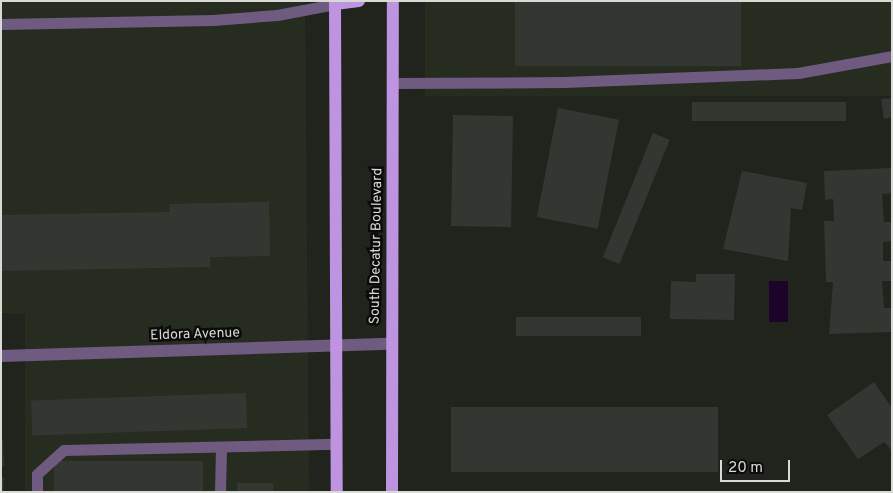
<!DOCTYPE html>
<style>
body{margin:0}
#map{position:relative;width:893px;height:493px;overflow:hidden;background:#21231d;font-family:Overpass,sans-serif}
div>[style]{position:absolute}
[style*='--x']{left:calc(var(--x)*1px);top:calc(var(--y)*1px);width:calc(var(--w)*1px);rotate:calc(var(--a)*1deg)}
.built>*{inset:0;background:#272c20;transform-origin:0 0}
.water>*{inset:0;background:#1b032a;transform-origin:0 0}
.building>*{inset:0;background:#343731;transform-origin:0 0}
.lane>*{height:11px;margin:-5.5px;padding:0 5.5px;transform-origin:5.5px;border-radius:5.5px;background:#6f5b80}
.street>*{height:12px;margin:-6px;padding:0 6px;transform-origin:6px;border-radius:6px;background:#6f5b80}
.primary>*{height:12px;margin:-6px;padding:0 6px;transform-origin:6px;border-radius:6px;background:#be94e1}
span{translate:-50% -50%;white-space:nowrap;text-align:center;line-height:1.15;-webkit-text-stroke:5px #0b0c0a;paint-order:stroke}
.street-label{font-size:14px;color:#d8dad6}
.frame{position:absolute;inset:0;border:2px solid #d8dad6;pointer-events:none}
.scale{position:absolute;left:720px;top:460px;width:70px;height:22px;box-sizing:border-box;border:2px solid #d8dad6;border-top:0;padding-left:6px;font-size:15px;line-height:18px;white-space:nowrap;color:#d8dad6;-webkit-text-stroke:4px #0b0c0a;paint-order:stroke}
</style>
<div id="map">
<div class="built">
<div style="clip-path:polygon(1px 1px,305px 1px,309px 492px,25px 492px,25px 314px,1px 313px)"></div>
<div style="left:425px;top:1px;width:467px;height:95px"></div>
</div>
<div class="water">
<div style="left:769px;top:281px;width:19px;height:41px"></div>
</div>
<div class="building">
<div style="left:515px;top:1px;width:226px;height:65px"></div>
<div style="clip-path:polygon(892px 98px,892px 117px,884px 119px,881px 99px)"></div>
<div style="left:846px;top:102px;width:19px;height:154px;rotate:90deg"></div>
<div style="left:558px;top:108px;width:62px;height:111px;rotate:11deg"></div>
<div style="left:453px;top:115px;width:60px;height:111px;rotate:1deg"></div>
<div style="left:653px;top:133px;width:18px;height:134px;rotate:22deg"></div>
<div style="clip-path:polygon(891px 168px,892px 193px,882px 194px,884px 222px,891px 222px,892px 241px,883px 242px,883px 261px,891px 261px,892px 281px,882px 281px,884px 308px,891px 308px,892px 332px,829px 334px,833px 282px,826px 282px,824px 221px,834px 221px,833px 199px,825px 200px,824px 171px)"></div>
<div style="clip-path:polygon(742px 171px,807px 183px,802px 210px,791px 208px,788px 261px,723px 249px)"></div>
<div style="clip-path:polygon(269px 202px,270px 256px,210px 257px,210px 267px,1px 271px,1px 215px,170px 212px,169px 204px)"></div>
<div style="clip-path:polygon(696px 274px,735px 274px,734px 320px,670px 319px,671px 281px,696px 282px)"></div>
<div style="left:516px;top:317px;width:125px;height:19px"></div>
<div style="clip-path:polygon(874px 382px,892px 408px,892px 451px,884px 442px,858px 459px,827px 415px)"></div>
<div style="left:246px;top:393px;width:35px;height:215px;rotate:88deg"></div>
<div style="left:718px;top:407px;width:65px;height:267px;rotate:90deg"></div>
<div style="clip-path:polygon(1px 439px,3px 439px,4px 467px,1px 467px)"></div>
<div style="left:54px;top:461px;width:149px;height:31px"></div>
<div style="clip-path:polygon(1px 477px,4px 477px,3px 492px,1px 492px)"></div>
<div style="left:237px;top:483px;width:36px;height:9px"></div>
</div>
<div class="lane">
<div style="--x:1;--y:24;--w:212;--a:-1.1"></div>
<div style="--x:213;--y:20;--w:64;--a:-4.5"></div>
<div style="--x:277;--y:15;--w:59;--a:-10.7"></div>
<div style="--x:393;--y:83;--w:171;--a:-0.3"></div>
<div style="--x:564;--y:82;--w:234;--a:-2.2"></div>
<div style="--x:798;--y:73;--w:96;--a:-10.3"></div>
<div style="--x:37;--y:492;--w:18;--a:-90"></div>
<div style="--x:37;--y:474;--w:36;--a:-42"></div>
<div style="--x:64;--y:450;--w:272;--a:-1.3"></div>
<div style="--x:220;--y:492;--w:43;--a:-88.7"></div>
</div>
<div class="street">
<div style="--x:1;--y:356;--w:389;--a:-1.8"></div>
</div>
<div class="primary">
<div style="--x:335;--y:1;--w:491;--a:89.8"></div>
<div style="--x:335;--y:4;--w:24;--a:-7"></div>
<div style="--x:392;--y:492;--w:491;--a:-89.9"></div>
</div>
<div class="street-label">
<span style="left:377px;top:246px;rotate:-89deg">South Decatur Boulevard</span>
<span style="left:195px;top:335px;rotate:-2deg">Eldora Avenue</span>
</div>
<div class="frame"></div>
<div class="scale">20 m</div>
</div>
